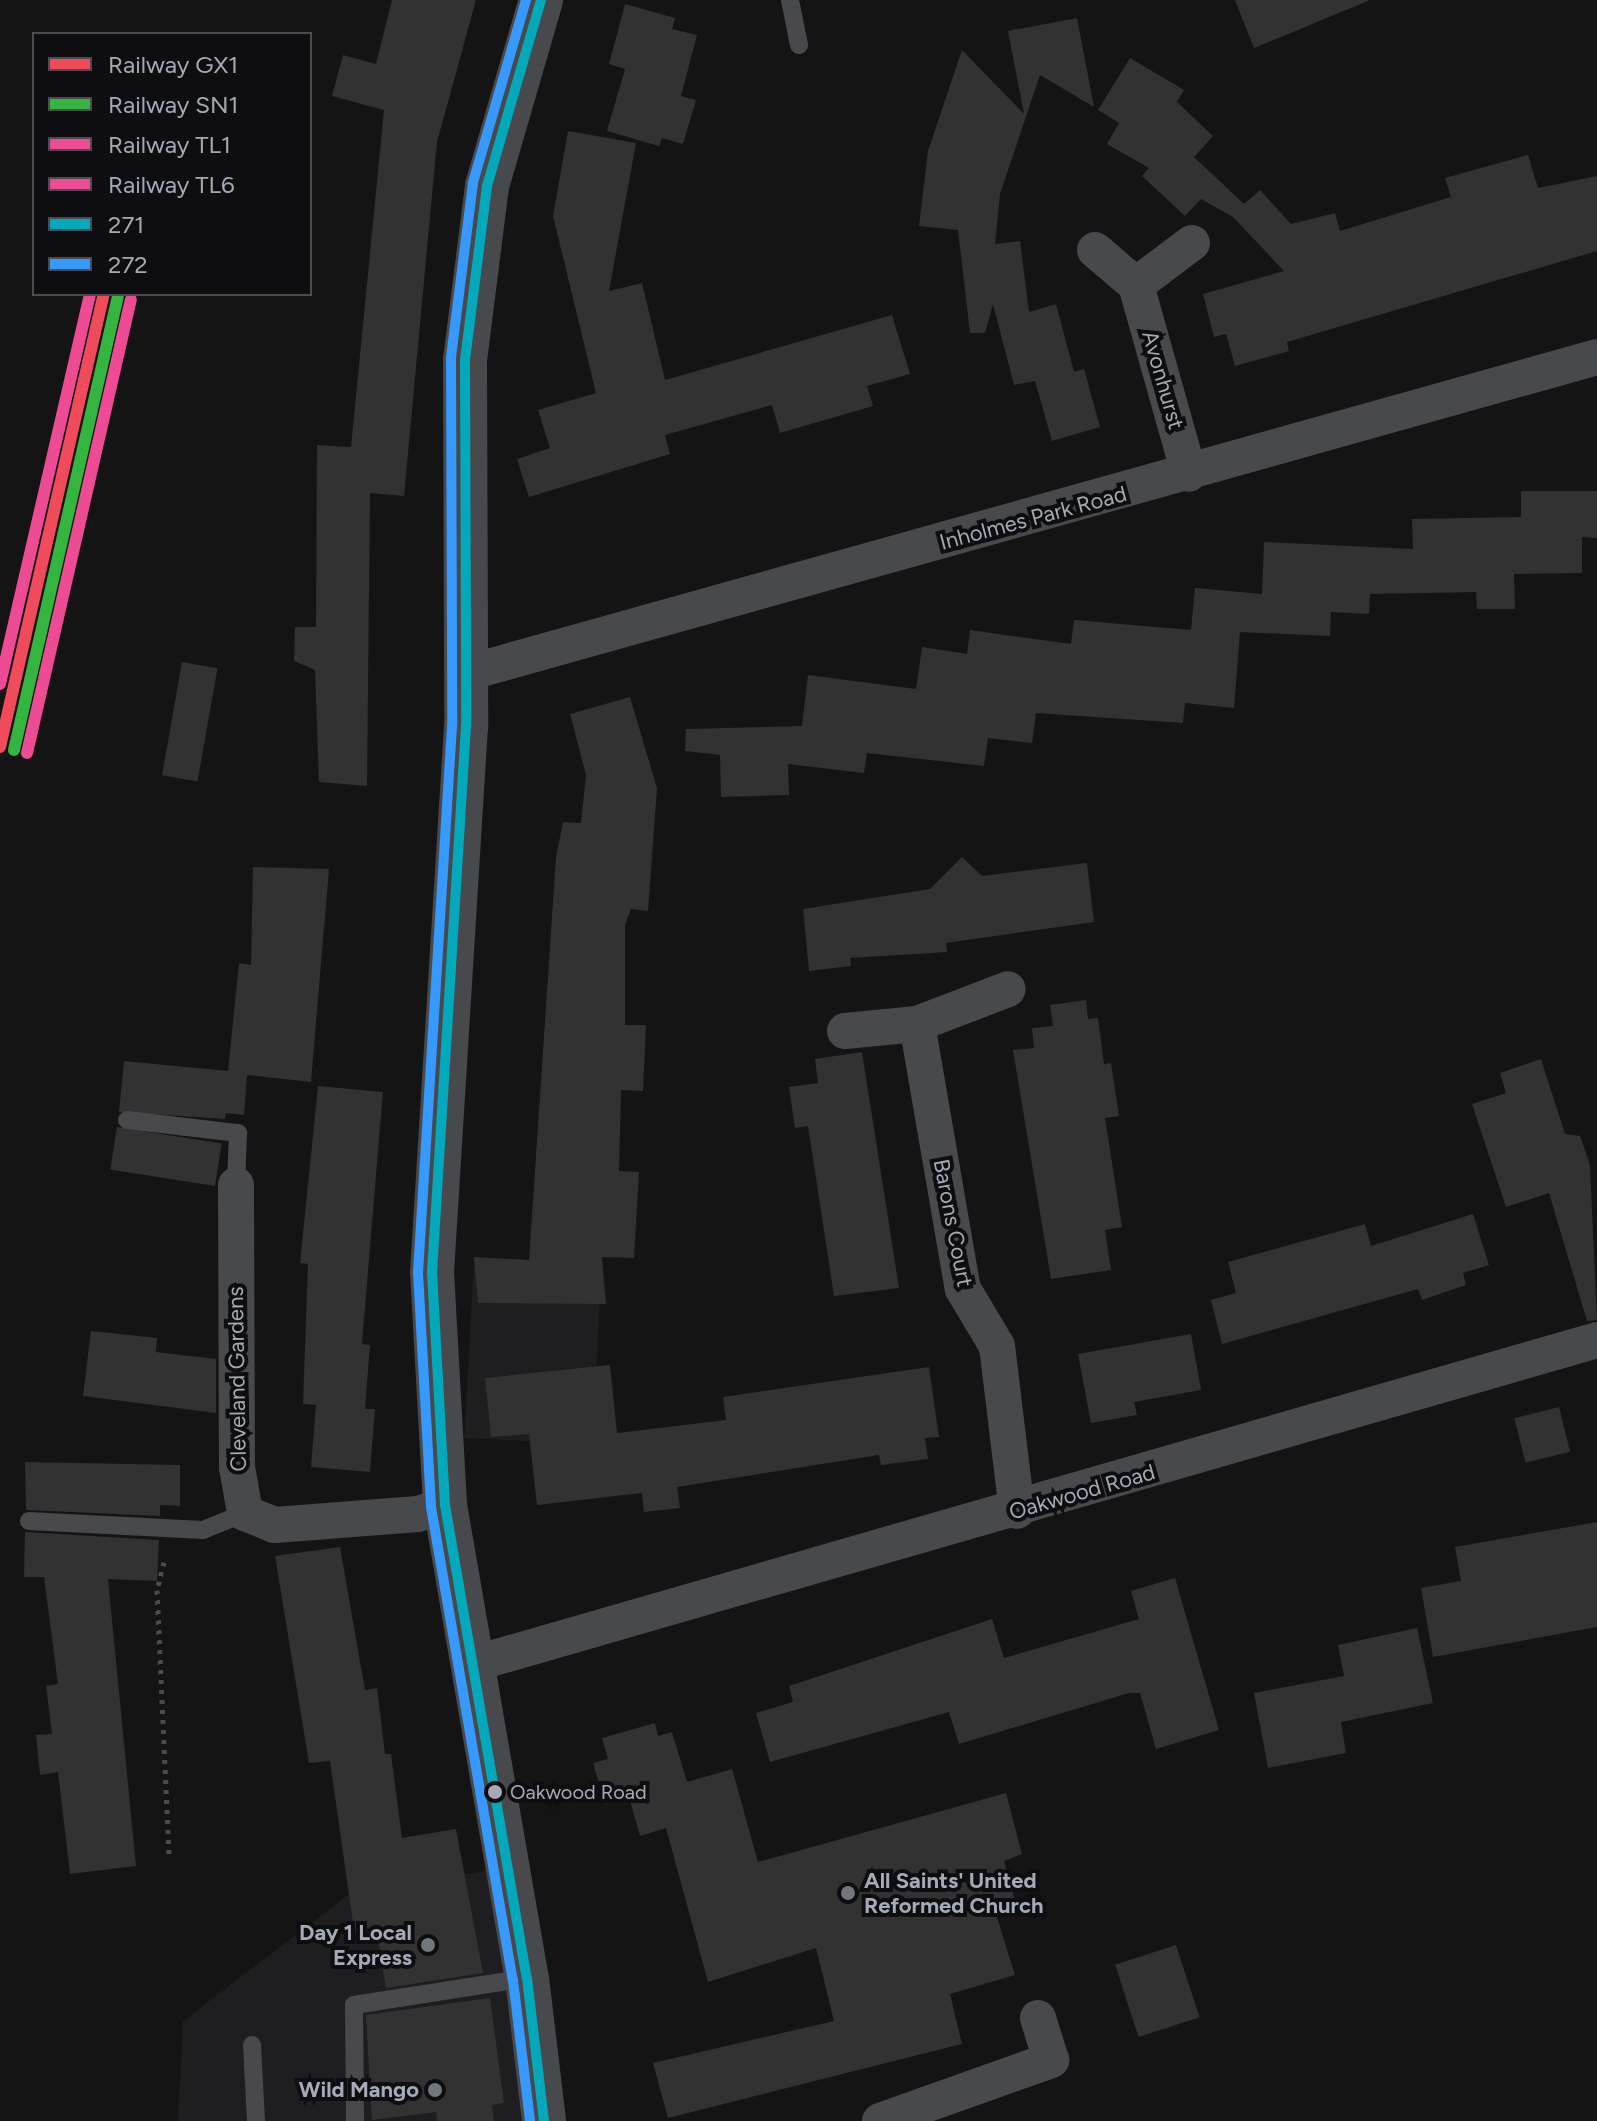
<!DOCTYPE html>
<style>
body{margin:0}
#map{position:relative;width:1597px;height:2121px;overflow:hidden;background:#141414;font-family:Figtree,sans-serif}
div>[style]{position:absolute}
[style*='--x']{left:calc(var(--x)*1px);top:calc(var(--y)*1px);width:calc(var(--w)*1px);rotate:calc(var(--a)*1deg)}
.built>*{inset:0;background:#1e1e20;transform-origin:0 0}
.building>*{inset:0;background:#323233;transform-origin:0 0}
.path>*{height:5px;margin-top:-2.5px;transform-origin:0;background:repeating-linear-gradient(90deg,#4a4b4f 0 4px,transparent 0 10px)}
.service>*{height:18px;margin:-9px;padding:0 9px;transform-origin:9px;border-radius:9px;background:#48494d}
.minor>*{height:36px;margin:-18px;padding:0 18px;transform-origin:18px;border-radius:18px;background:#48494d}
.tertiary>*{height:44px;margin:-22px;padding:0 22px;transform-origin:22px;border-radius:22px;background:#48494d}
.bus-1>*{height:10px;margin:-5px;padding:0 5px;transform-origin:5px;border-radius:5px;background:#03a8ba}
.bus-2>*{height:10px;margin:-5px;padding:0 5px;transform-origin:5px;border-radius:5px;background:#3799fb}
.rail-1>*{height:12px;margin:-6px;padding:0 6px;transform-origin:6px;border-radius:6px;background:#ef4b5a}
.rail-2>*{height:12px;margin:-6px;padding:0 6px;transform-origin:6px;border-radius:6px;background:#33b540}
.rail-3>*{height:12px;margin:-6px;padding:0 6px;transform-origin:6px;border-radius:6px;background:#ee4b95}
.rail-4>*{height:12px;margin:-6px;padding:0 6px;transform-origin:6px;border-radius:6px;background:#ee4b95}
.dots>*{width:22px;height:22px;translate:-50% -50%;box-sizing:border-box;border:4px solid #0e0e10;border-radius:50%}
span{translate:-50% -50%;white-space:nowrap;text-align:center;line-height:1.15;-webkit-text-stroke:8px #0e0e10;paint-order:stroke}
.bus-label{font-size:20px;color:#a4aab6}
.left{translate:0 -50%;text-align:left}
.street-label{font-size:22px;color:#a4aab6}
.poi-label{font-size:22px;color:#a4aab6;font-weight:700}
.right{translate:-100% -50%;text-align:right}
.legend{position:absolute;left:32px;top:32px;width:280px;height:264px;box-sizing:border-box;background:#0e0e10;border:2px solid #4a4c52;margin:0;padding:10px 14px;list-style:none;font-size:24px;color:#a4aab6}
.legend li{display:flex;align-items:center;gap:16px;height:40px}
.legend b{width:40px;border:2px solid #4a4c52}
</style>
<div id="map">
<div class="built">
<div style="left:474px;top:1257px;width:128px;height:181px;rotate:3deg"></div>
<div style="clip-path:polygon(508px 1867px,544px 2121px,178px 2121px,183px 2021px,349px 1894px)"></div>
</div>
<div class="building">
<div style="clip-path:polygon(392px 0,476px 0,437px 142px,404px 496px,370px 493px,367px 786px,319px 782px,315px 670px,294px 661px,295px 627px,316px 627px,317px 445px,351px 447px,384px 110px,332px 96px,343px 55px,376px 64px)"></div>
<div style="clip-path:polygon(1235px 0,1368px 0,1368px 1px,1254px 48px)"></div>
<div style="clip-path:polygon(625px 4px,675px 18px,672px 29px,697px 35px,681px 96px,696px 100px,683px 144px,662px 138px,659px 146px,607px 131px,625px 69px,609px 64px)"></div>
<div style="clip-path:polygon(1077px 18px,1094px 107px,1040px 75px,1000px 194px,995px 244px,1020px 241px,1029px 312px,1056px 304px,1074px 372px,1084px 369px,1100px 427px,1052px 441px,1035px 381px,1014px 385px,993px 304px,985px 333px,970px 333px,958px 230px,919px 226px,928px 151px,962px 50px,1024px 114px,1008px 31px)"></div>
<div style="clip-path:polygon(1130px 58px,1184px 90px,1177px 102px,1213px 136px,1194px 157px,1244px 204px,1260px 190px,1291px 224px,1335px 213px,1340px 231px,1451px 197px,1445px 178px,1528px 155px,1538px 188px,1597px 176px,1597px 251px,1287px 342px,1289px 351px,1235px 366px,1226px 334px,1214px 337px,1203px 294px,1284px 271px,1233px 217px,1201px 199px,1185px 216px,1142px 176px,1149px 168px,1107px 144px,1119px 123px,1098px 110px)"></div>
<div style="clip-path:polygon(568px 131px,636px 143px,609px 291px,642px 283px,665px 380px,892px 315px,910px 374px,867px 386px,873px 406px,780px 433px,772px 405px,665px 435px,670px 454px,529px 497px,517px 459px,550px 448px,538px 410px,596px 393px,553px 216px)"></div>
<div style="clip-path:polygon(1521px 491px,1597px 491px,1597px 538px,1582px 537px,1582px 573px,1514px 574px,1515px 609px,1477px 609px,1476px 592px,1370px 594px,1369px 614px,1331px 612px,1330px 636px,1240px 632px,1234px 708px,1185px 703px,1183px 723px,1036px 713px,1032px 743px,988px 738px,984px 766px,867px 753px,864px 773px,788px 764px,789px 795px,721px 797px,720px 755px,685px 751px,686px 729px,802px 726px,808px 675px,916px 689px,922px 647px,967px 654px,970px 630px,1071px 644px,1074px 620px,1191px 630px,1195px 588px,1262px 594px,1264px 542px,1413px 549px,1412px 519px,1521px 517px)"></div>
<div style="left:182px;top:662px;width:36px;height:115px;rotate:10deg"></div>
<div style="clip-path:polygon(630px 697px,657px 788px,648px 911px,631px 909px,625px 925px,625px 1025px,646px 1025px,643px 1091px,621px 1090px,619px 1171px,639px 1172px,634px 1258px,602px 1257px,606px 1304px,478px 1303px,474px 1257px,529px 1260px,556px 857px,563px 822px,581px 823px,586px 775px,570px 714px)"></div>
<div style="clip-path:polygon(962px 857px,982px 876px,1087px 863px,1094px 922px,946px 943px,947px 952px,850px 958px,851px 966px,809px 971px,803px 909px,930px 889px)"></div>
<div style="clip-path:polygon(253px 867px,329px 869px,311px 1082px,247px 1075px,244px 1115px,226px 1113px,225px 1119px,119px 1112px,124px 1061px,228px 1071px,239px 963px,251px 965px)"></div>
<div style="clip-path:polygon(1086px 1000px,1088px 1019px,1098px 1018px,1104px 1064px,1111px 1063px,1119px 1116px,1105px 1118px,1122px 1227px,1105px 1230px,1111px 1270px,1051px 1279px,1013px 1050px,1034px 1048px,1032px 1028px,1053px 1026px,1050px 1005px)"></div>
<div style="clip-path:polygon(862px 1052px,899px 1288px,834px 1296px,808px 1126px,795px 1128px,789px 1087px,818px 1083px,815px 1059px)"></div>
<div style="clip-path:polygon(1541px 1059px,1565px 1134px,1580px 1136px,1590px 1165px,1597px 1320px,1587px 1321px,1549px 1193px,1506px 1207px,1472px 1104px,1506px 1093px,1500px 1073px)"></div>
<div style="clip-path:polygon(318px 1086px,383px 1092px,362px 1344px,370px 1345px,365px 1409px,375px 1409px,370px 1472px,311px 1467px,316px 1405px,303px 1404px,308px 1264px,300px 1263px)"></div>
<div style="left:117px;top:1127px;width:106px;height:43px;rotate:9deg"></div>
<div style="clip-path:polygon(1473px 1214px,1489px 1265px,1463px 1273px,1466px 1285px,1422px 1300px,1418px 1289px,1222px 1344px,1211px 1300px,1236px 1293px,1228px 1262px,1365px 1224px,1371px 1246px)"></div>
<div style="clip-path:polygon(91px 1331px,157px 1338px,156px 1352px,216px 1359px,216px 1413px,83px 1396px)"></div>
<div style="clip-path:polygon(1191px 1334px,1201px 1390px,1134px 1402px,1137px 1415px,1091px 1423px,1078px 1354px)"></div>
<div style="clip-path:polygon(610px 1365px,617px 1433px,726px 1420px,723px 1397px,929px 1367px,939px 1437px,925px 1438px,928px 1459px,881px 1465px,879px 1455px,677px 1487px,680px 1508px,644px 1512px,642px 1493px,537px 1505px,529px 1434px,491px 1437px,485px 1378px)"></div>
<div style="left:1559px;top:1407px;width:46px;height:46px;rotate:76deg"></div>
<div style="clip-path:polygon(25px 1462px,180px 1465px,180px 1506px,160px 1505px,160px 1516px,26px 1510px)"></div>
<div style="clip-path:polygon(1597px 1522px,1597px 1627px,1433px 1657px,1421px 1588px,1461px 1581px,1455px 1547px)"></div>
<div style="clip-path:polygon(25px 1532px,159px 1540px,157px 1581px,108px 1579px,136px 1866px,70px 1874px,58px 1772px,40px 1775px,36px 1735px,52px 1734px,46px 1686px,58px 1684px,44px 1577px,24px 1577px)"></div>
<div style="clip-path:polygon(340px 1547px,365px 1690px,377px 1688px,385px 1754px,391px 1754px,402px 1838px,456px 1829px,483px 1973px,386px 1988px,376px 1926px,354px 1930px,330px 1761px,309px 1763px,275px 1556px)"></div>
<div style="clip-path:polygon(1175px 1578px,1219px 1730px,1156px 1749px,1140px 1693px,1129px 1693px,959px 1744px,949px 1712px,770px 1762px,756px 1713px,793px 1702px,789px 1686px,992px 1619px,1004px 1658px,1139px 1619px,1131px 1591px)"></div>
<div style="clip-path:polygon(1417px 1628px,1433px 1703px,1341px 1722px,1346px 1753px,1268px 1768px,1254px 1693px,1344px 1676px,1338px 1645px)"></div>
<div style="clip-path:polygon(655px 1723px,658px 1736px,672px 1732px,687px 1782px,732px 1769px,758px 1862px,1006px 1793px,1022px 1854px,1004px 1861px,1015px 1902px,994px 1908px,1015px 1975px,950px 1994px,962px 2044px,668px 2118px,653px 2063px,834px 2021px,816px 1948px,708px 1982px,666px 1828px,640px 1836px,629px 1797px,605px 1804px,593px 1763px,608px 1759px,602px 1738px)"></div>
<div style="left:1176px;top:1945px;width:76px;height:64px;rotate:72deg"></div>
<div style="clip-path:polygon(490px 1998px,504px 2103px,492px 2105px,494px 2121px,437px 2121px,436px 2112px,372px 2120px,366px 2015px)"></div>
</div>
<div class="path">
<div style="--x:164;--y:1562;--w:29;--a:104"></div>
<div style="--x:157;--y:1590;--w:266;--a:87.4"></div>
</div>
<div class="service">
<div style="--x:790;--y:0;--w:46;--a:78.7"></div>
<div style="--x:127;--y:1120;--w:112;--a:6.7"></div>
<div style="--x:238;--y:1133;--w:52;--a:92.2"></div>
<div style="--x:29;--y:1521;--w:174;--a:3"></div>
<div style="--x:203;--y:1530;--w:45;--a:-22"></div>
<div style="--x:252;--y:2045;--w:76;--a:87"></div>
<div style="--x:355;--y:2121;--w:116;--a:-90.5"></div>
<div style="--x:354;--y:2005;--w:175;--a:-8.9"></div>
</div>
<div class="minor">
<div style="--x:1095;--y:250;--w:54;--a:40.5"></div>
<div style="--x:1136;--y:285;--w:196;--a:74.3"></div>
<div style="--x:1136;--y:285;--w:70;--a:-36.9"></div>
<div style="--x:467;--y:673;--w:1173;--a:-15.62"></div>
<div style="--x:917;--y:1024;--w:269;--a:80.2"></div>
<div style="--x:963;--y:1289;--w:66;--a:59.2"></div>
<div style="--x:997;--y:1346;--w:166;--a:83.1"></div>
<div style="--x:845;--y:1031;--w:72;--a:-5.6"></div>
<div style="--x:917;--y:1024;--w:97;--a:-21"></div>
<div style="--x:236;--y:1185;--w:282;--a:89.8"></div>
<div style="--x:237;--y:1467;--w:47;--a:80.1"></div>
<div style="--x:245;--y:1513;--w:32;--a:22"></div>
<div style="--x:275;--y:1525;--w:143;--a:-4.4"></div>
<div style="--x:418;--y:1514;--w:28;--a:-18"></div>
<div style="--x:473;--y:1664;--w:1170;--a:-16.08"></div>
<div style="--x:880;--y:2121;--w:182;--a:-19.6"></div>
<div style="--x:1051;--y:2060;--w:44;--a:-107.2"></div>
</div>
<div class="tertiary">
<div style="--x:541;--y:0;--w:194;--a:106.2"></div>
<div style="--x:487;--y:186;--w:175;--a:97.2"></div>
<div style="--x:465;--y:360;--w:366;--a:89.8"></div>
<div style="--x:466;--y:726;--w:547;--a:93.56"></div>
<div style="--x:432;--y:1272;--w:233;--a:86.8"></div>
<div style="--x:445;--y:1505;--w:480;--a:80.2"></div>
<div style="--x:527;--y:1978;--w:144;--a:83.2"></div>
</div>
<div class="bus-1">
<div style="--x:541;--y:0;--w:194;--a:106.2"></div>
<div style="--x:487;--y:186;--w:175;--a:97.2"></div>
<div style="--x:465;--y:360;--w:366;--a:89.8"></div>
<div style="--x:466;--y:726;--w:547;--a:93.56"></div>
<div style="--x:432;--y:1272;--w:233;--a:86.8"></div>
<div style="--x:445;--y:1505;--w:480;--a:80.2"></div>
<div style="--x:527;--y:1978;--w:144;--a:83.2"></div>
</div>
<div class="bus-2">
<div style="--x:526;--y:0;--w:191;--a:106.2"></div>
<div style="--x:473;--y:183;--w:176;--a:97.2"></div>
<div style="--x:451;--y:358;--w:368;--a:89.8"></div>
<div style="--x:452;--y:726;--w:548;--a:93.56"></div>
<div style="--x:418;--y:1273;--w:234;--a:86.8"></div>
<div style="--x:431;--y:1507;--w:480;--a:80.2"></div>
<div style="--x:513;--y:1980;--w:142;--a:83.1"></div>
</div>
<div class="rail-1">
<div style="--x:0;--y:747;--w:465;--a:-77.1"></div>
</div>
<div class="rail-2">
<div style="--x:14;--y:750;--w:465;--a:-77.1"></div>
</div>
<div class="rail-3">
<div style="--x:0;--y:684;--w:400;--a:-77"></div>
</div>
<div class="rail-4">
<div style="--x:27;--y:753;--w:465;--a:-77.1"></div>
</div>
<div class="dots">
<div style="left:495px;top:1792px;background:#a4aab6"></div>
<div style="left:848px;top:1893px;background:#72767d"></div>
<div style="left:428px;top:1945px;background:#72767d"></div>
<div style="left:435px;top:2090px;background:#72767d"></div>
</div>
<div class="bus-label">
<span class="left" style="left:510px;top:1792px">Oakwood Road</span>
</div>
<div class="street-label">
<span style="left:1163px;top:380px;rotate:74deg">Avonhurst</span>
<span style="left:1033px;top:518px;rotate:-15deg">Inholmes Park Road</span>
<span style="left:953px;top:1223px;rotate:79deg">Barons Court</span>
<span style="left:237px;top:1379px;rotate:-91deg">Cleveland Gardens</span>
<span style="left:1082px;top:1492px;rotate:-16deg">Oakwood Road</span>
</div>
<div class="poi-label">
<span class="left" style="left:864px;top:1893px">All Saints' United<br>Reformed Church</span>
<span class="right" style="left:412px;top:1945px">Day 1 Local<br>Express</span>
<span class="right" style="left:419px;top:2090px">Wild Mango</span>
</div>
<ul class="legend">
<li><b style="height:10px;background:#ef4b5a"></b>Railway GX1</li>
<li><b style="height:10px;background:#33b540"></b>Railway SN1</li>
<li><b style="height:10px;background:#ee4b95"></b>Railway TL1</li>
<li><b style="height:10px;background:#ee4b95"></b>Railway TL6</li>
<li><b style="height:10px;background:#03a8ba"></b>271</li>
<li><b style="height:10px;background:#3799fb"></b>272</li>
</ul>
</div>
